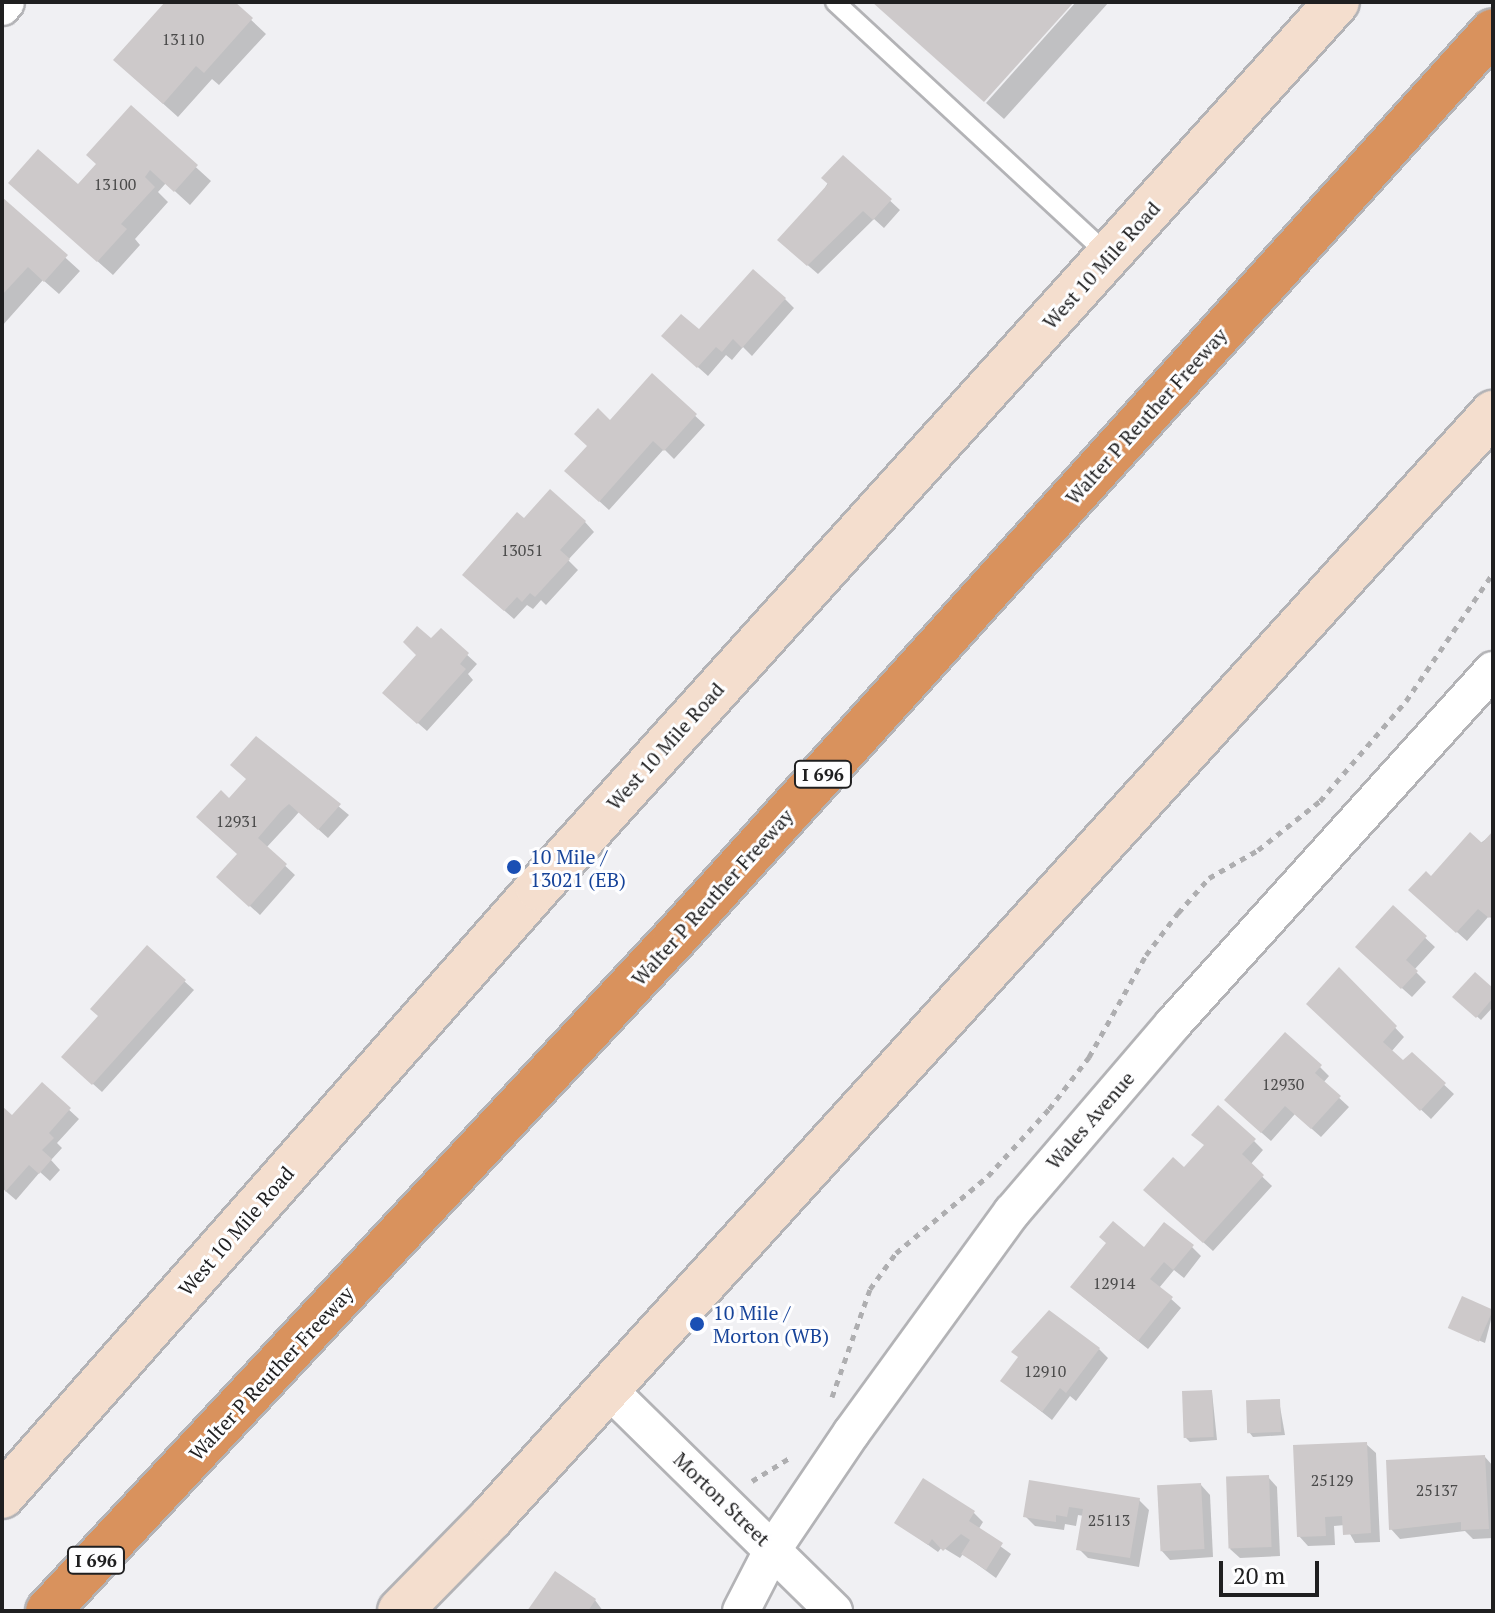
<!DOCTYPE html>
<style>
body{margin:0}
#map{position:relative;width:1495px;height:1613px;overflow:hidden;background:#f0f0f3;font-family:"PT Serif",serif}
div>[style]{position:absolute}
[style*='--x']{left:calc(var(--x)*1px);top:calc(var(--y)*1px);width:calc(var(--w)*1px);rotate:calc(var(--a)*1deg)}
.shadow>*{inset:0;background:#0003}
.building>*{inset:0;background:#cdc9ca;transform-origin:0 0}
.path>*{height:5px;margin-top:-2.5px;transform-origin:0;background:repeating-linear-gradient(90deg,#aeaeb0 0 6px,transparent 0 12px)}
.roads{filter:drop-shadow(2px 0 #b3b3b6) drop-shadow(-2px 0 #b3b3b6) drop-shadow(0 2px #b3b3b6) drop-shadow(0 -2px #b3b3b6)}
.service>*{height:18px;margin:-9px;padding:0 9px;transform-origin:9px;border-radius:9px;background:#fff}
.minor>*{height:36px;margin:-18px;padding:0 18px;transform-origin:18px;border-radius:18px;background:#fff}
.secondary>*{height:44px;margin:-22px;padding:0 22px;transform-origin:22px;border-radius:22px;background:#f4dece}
.motorway>*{height:44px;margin:-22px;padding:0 22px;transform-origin:22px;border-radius:22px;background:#d9925d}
.dots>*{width:22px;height:22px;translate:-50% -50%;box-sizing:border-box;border:4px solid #fefeff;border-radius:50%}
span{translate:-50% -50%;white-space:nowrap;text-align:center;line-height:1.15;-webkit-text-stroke:6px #fefeff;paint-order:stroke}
.number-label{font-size:16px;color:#4a4a4a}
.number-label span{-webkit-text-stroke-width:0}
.shield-label span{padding:2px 6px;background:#fefeff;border:2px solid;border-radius:6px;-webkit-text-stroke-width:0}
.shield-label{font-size:18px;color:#1f1f20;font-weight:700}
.street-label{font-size:20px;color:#1f1f20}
.transit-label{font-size:20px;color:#164399}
.left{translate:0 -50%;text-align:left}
.frame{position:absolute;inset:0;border:4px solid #1f1f20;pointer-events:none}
.scale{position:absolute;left:1219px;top:1561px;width:100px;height:36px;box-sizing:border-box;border:4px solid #1f1f20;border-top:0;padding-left:10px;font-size:24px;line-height:28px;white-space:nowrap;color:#1f1f20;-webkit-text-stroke:6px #fefeff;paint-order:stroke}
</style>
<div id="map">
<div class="shadow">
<div style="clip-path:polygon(168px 2px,232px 2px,266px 34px,219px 85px,212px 79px,178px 117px,130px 74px)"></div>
<div style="clip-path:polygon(1076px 2px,1109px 2px,1004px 119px,986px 103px)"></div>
<div style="clip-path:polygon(131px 108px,211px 181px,190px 205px,166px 183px,158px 192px,168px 202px,135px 239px,140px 245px,113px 275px,25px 197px,78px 187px,98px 164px)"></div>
<div style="clip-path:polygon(843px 157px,900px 210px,884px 228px,874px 219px,818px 274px,789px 249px)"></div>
<div style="clip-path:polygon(2px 200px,80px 271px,59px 294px,43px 280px,2px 326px)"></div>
<div style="clip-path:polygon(785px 299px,794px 308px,752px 356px,743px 347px,732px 360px,726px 355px,708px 376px,673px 345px)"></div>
<div style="clip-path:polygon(652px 376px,705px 425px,674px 459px,664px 449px,609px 510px,576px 480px,589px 446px)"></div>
<div style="clip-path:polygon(524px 521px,585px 522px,594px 532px,568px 560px,578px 570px,546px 605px,541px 600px,533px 609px,527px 605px,514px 619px,474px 584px)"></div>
<div style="clip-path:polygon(441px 631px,477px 664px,468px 674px,473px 680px,427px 731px,394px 702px,419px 655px)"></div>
<div style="clip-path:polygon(256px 738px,349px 815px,328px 838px,299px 812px,291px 821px,266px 848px,295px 875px,260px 915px,228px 886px,240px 854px,230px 800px,248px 780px)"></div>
<div style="clip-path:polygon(1493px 834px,1493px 920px,1489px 916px,1467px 941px,1420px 899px,1431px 879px)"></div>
<div style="clip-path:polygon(1393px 908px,1435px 947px,1414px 970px,1426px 982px,1412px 997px,1367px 957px)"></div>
<div style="clip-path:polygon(1339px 969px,1404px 1037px,1391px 1052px,1403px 1063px,1412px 1055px,1454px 1094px,1431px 1119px,1308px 1003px)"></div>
<div style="clip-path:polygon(184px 981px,194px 990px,102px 1092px,73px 1066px)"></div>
<div style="clip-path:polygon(1493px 991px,1493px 1007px,1481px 1020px,1455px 997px)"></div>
<div style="clip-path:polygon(1320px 1067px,1329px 1076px,1323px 1083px,1349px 1107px,1321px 1137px,1295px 1114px,1271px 1141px,1236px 1110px)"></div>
<div style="clip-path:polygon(42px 1085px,79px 1119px,57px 1143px,62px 1148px,51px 1160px,60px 1170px,50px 1181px,40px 1172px,16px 1200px,2px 1188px,2px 1109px,12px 1118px)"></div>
<div style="clip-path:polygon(1254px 1141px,1263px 1150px,1250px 1165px,1272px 1186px,1213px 1251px,1155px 1199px)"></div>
<div style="clip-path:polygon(1108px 1244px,1144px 1249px,1192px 1247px,1201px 1256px,1184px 1278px,1174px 1270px,1159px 1288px,1181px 1308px,1148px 1349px,1082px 1296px)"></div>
<div style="clip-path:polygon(1463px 1299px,1493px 1312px,1485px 1343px,1450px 1328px)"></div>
<div style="clip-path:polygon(1099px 1349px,1108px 1358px,1076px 1401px,1070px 1396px,1052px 1420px,1003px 1381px)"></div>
<div style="clip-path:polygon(1212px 1392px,1217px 1440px,1190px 1442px,1186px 1438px)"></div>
<div style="clip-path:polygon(1279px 1401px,1285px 1435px,1253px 1437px,1249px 1432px)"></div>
<div style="clip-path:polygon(1366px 1444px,1376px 1453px,1380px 1542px,1355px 1543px,1345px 1525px,1334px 1526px,1335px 1545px,1308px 1546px,1299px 1536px)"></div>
<div style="clip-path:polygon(1485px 1457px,1493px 1466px,1493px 1538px,1473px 1539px,1465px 1531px,1400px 1539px,1391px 1529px)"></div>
<div style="clip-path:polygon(1268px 1477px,1277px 1487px,1280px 1556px,1240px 1558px,1230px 1549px)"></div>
<div style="clip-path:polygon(1031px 1482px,1139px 1500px,1149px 1510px,1139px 1567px,1088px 1558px,1079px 1549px,1084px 1516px,1078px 1515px,1076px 1526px,1065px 1524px,1064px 1530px,1035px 1526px,1025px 1516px)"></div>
<div style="clip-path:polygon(1201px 1485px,1210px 1495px,1213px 1557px,1170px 1560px,1161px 1550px)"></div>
<div style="clip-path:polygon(974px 1513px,983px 1522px,978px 1530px,1011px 1554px,996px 1578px,963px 1554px,960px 1558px,942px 1547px,938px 1552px,896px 1522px)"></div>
<div style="clip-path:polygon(595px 1600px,603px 1611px,530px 1611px)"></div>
</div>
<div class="building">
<div style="clip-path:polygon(165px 2px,235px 2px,253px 18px,204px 73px,196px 66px,163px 104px,113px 60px)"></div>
<div style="clip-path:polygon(872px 2px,1074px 2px,984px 102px)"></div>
<div style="clip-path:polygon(131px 105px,198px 165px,174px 192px,150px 170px,145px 177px,155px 187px,121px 224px,127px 229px,97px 262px,8px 183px,38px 149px,78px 184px,96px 164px,86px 155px)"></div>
<div style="clip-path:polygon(843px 155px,892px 199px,873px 220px,863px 211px,807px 266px,777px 240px,828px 184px,821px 178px)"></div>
<div style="clip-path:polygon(2px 197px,68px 255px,44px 282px,28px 267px,2px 295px)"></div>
<div style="clip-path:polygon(753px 269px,786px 298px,742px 348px,733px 339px,722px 352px,716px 347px,697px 368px,661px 336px,681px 314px,699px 329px)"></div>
<div style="clip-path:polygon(652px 373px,697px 414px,664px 451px,653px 441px,599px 502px,564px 471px,587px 446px,574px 434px,598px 408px,610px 420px)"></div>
<div style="clip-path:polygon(550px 489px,586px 521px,560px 550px,570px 559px,535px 597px,530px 593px,522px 602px,517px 597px,504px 611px,462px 575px,517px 512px,524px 518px)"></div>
<div style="clip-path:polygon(417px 626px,431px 638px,441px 628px,469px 653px,460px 664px,466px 669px,417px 724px,382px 693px,416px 655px,403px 642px)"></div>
<div style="clip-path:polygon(256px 736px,341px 804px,318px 830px,289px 804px,281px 811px,258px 838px,287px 864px,249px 907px,216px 877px,237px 854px,196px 817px,221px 790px,229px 798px,246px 779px,230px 765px)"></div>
<div style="clip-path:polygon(1493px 831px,1493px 914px,1489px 918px,1478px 909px,1456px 933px,1408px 890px,1426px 871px,1431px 876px,1470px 832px,1482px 843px)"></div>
<div style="clip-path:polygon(1393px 905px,1427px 936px,1406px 960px,1418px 971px,1401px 989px,1355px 947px)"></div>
<div style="clip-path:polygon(147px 945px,186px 980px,92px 1085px,61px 1057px,98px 1016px,90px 1009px)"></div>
<div style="clip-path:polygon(1339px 967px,1397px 1026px,1383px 1042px,1403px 1060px,1412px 1052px,1446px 1083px,1420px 1111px,1306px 1004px)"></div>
<div style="clip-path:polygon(1475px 972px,1493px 988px,1493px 998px,1476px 1018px,1452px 997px)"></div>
<div style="clip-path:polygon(1285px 1032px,1322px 1065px,1315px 1073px,1341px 1096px,1311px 1129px,1285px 1106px,1261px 1133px,1224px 1100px)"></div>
<div style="clip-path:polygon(42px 1082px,71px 1108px,49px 1133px,54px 1138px,42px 1150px,52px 1159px,39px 1174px,29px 1165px,5px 1192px,2px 1106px,12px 1115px)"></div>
<div style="clip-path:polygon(1218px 1105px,1256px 1139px,1242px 1154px,1264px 1175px,1203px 1243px,1143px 1190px,1173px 1157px,1184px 1167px,1204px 1145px,1191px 1135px)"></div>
<div style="clip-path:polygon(1113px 1221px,1144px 1247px,1164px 1222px,1194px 1245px,1173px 1270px,1164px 1262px,1150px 1279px,1173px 1297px,1138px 1341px,1070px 1287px,1106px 1243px,1099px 1237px)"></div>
<div style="left:1462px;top:1296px;width:34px;height:35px;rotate:24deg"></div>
<div style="clip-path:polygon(1049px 1310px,1100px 1348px,1066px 1393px,1060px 1388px,1042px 1412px,1000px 1381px,1018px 1357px,1011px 1352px)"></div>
<div style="left:1212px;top:1390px;width:47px;height:30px;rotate:88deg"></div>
<div style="left:1280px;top:1399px;width:33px;height:34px;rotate:88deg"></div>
<div style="clip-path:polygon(1367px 1442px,1371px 1533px,1343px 1535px,1342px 1516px,1325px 1517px,1326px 1536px,1297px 1537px,1293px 1445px)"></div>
<div style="clip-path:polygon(1485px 1455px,1489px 1529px,1461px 1530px,1461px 1522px,1389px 1530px,1386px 1460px)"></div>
<div style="left:1269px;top:1475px;width:72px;height:43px;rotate:88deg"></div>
<div style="clip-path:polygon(923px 1478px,975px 1511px,969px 1521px,1003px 1543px,986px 1570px,961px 1554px,970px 1540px,961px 1534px,943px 1551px,932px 1539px,928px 1545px,894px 1523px)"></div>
<div style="clip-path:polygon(1029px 1480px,1140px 1498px,1130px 1558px,1076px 1550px,1083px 1509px,1069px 1507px,1067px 1517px,1056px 1515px,1056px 1522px,1023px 1517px)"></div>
<div style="left:1201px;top:1483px;width:66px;height:44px;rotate:87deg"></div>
<div style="clip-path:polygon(555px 1571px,596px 1599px,588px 1611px,527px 1611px)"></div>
</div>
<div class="path">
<div style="--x:832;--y:1397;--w:114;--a:-70.6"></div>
<div style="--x:870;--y:1289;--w:44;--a:-54.2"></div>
<div style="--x:896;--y:1253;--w:120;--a:-39.9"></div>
<div style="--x:988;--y:1176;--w:91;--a:-47.7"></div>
<div style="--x:1049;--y:1109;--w:66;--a:-52.4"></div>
<div style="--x:1089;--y:1057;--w:117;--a:-60.8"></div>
<div style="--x:1146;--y:955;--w:53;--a:-52.7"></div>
<div style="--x:1178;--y:913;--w:47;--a:-48.5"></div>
<div style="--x:1209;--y:878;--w:56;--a:-29.7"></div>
<div style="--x:1258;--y:850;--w:79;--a:-38.3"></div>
<div style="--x:1320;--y:801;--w:132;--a:-49.3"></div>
<div style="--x:1406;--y:701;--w:155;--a:-55.8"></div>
<div style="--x:752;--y:1481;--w:46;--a:-31.6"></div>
</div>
<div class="roads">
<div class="service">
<div style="--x:835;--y:2;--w:374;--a:42.8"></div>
</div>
<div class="minor">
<div style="--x:2;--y:7;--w:6;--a:-51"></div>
<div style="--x:608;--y:1389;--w:317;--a:44.5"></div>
<div style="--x:741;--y:1611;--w:70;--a:-62.7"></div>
<div style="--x:773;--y:1549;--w:141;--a:-56"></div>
<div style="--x:852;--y:1432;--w:272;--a:-54"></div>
<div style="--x:1012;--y:1212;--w:248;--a:-49.4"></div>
<div style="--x:1173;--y:1024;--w:477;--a:-47.9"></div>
</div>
<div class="secondary">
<div style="--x:2;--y:1496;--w:811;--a:-48.6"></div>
<div style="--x:538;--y:888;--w:1193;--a:-47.96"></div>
<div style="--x:400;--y:1611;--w:130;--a:-45.6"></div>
<div style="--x:491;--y:1518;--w:1492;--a:-47.8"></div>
</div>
<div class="motorway">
<div style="--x:48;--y:1611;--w:920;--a:-47.03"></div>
<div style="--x:675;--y:938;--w:1221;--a:-47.95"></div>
</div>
</div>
<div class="dots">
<div style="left:514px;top:867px;background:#1a4fb4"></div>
<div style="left:697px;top:1324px;background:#1a4fb4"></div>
</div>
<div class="number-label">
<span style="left:183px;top:39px">13110</span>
<span style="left:115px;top:184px">13100</span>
<span style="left:522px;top:550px">13051</span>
<span style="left:237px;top:821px">12931</span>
<span style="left:1283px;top:1084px">12930</span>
<span style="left:1114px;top:1283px">12914</span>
<span style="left:1045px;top:1371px">12910</span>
<span style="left:1332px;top:1480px">25129</span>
<span style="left:1437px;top:1490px">25137</span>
<span style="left:1109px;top:1520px">25113</span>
</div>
<div class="shield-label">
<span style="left:823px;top:774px">I 696</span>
<span style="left:96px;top:1560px">I 696</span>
</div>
<div class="street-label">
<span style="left:1101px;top:265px;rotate:-48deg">West 10 Mile Road</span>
<span style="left:1146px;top:416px;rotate:-48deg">Walter P Reuther Freeway</span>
<span style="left:665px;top:746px;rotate:-48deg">West 10 Mile Road</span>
<span style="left:712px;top:897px;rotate:-48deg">Walter P Reuther Freeway</span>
<span style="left:1090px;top:1120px;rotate:-49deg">Wales Avenue</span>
<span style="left:236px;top:1231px;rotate:-49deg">West 10 Mile Road</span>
<span style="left:271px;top:1373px;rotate:-47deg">Walter P Reuther Freeway</span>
<span style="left:722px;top:1499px;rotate:44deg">Morton Street</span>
</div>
<div class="transit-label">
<span class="left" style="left:530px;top:868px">10 Mile /<br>13021 (EB)</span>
<span class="left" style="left:713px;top:1324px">10 Mile /<br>Morton (WB)</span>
</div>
<div class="frame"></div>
<div class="scale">20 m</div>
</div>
